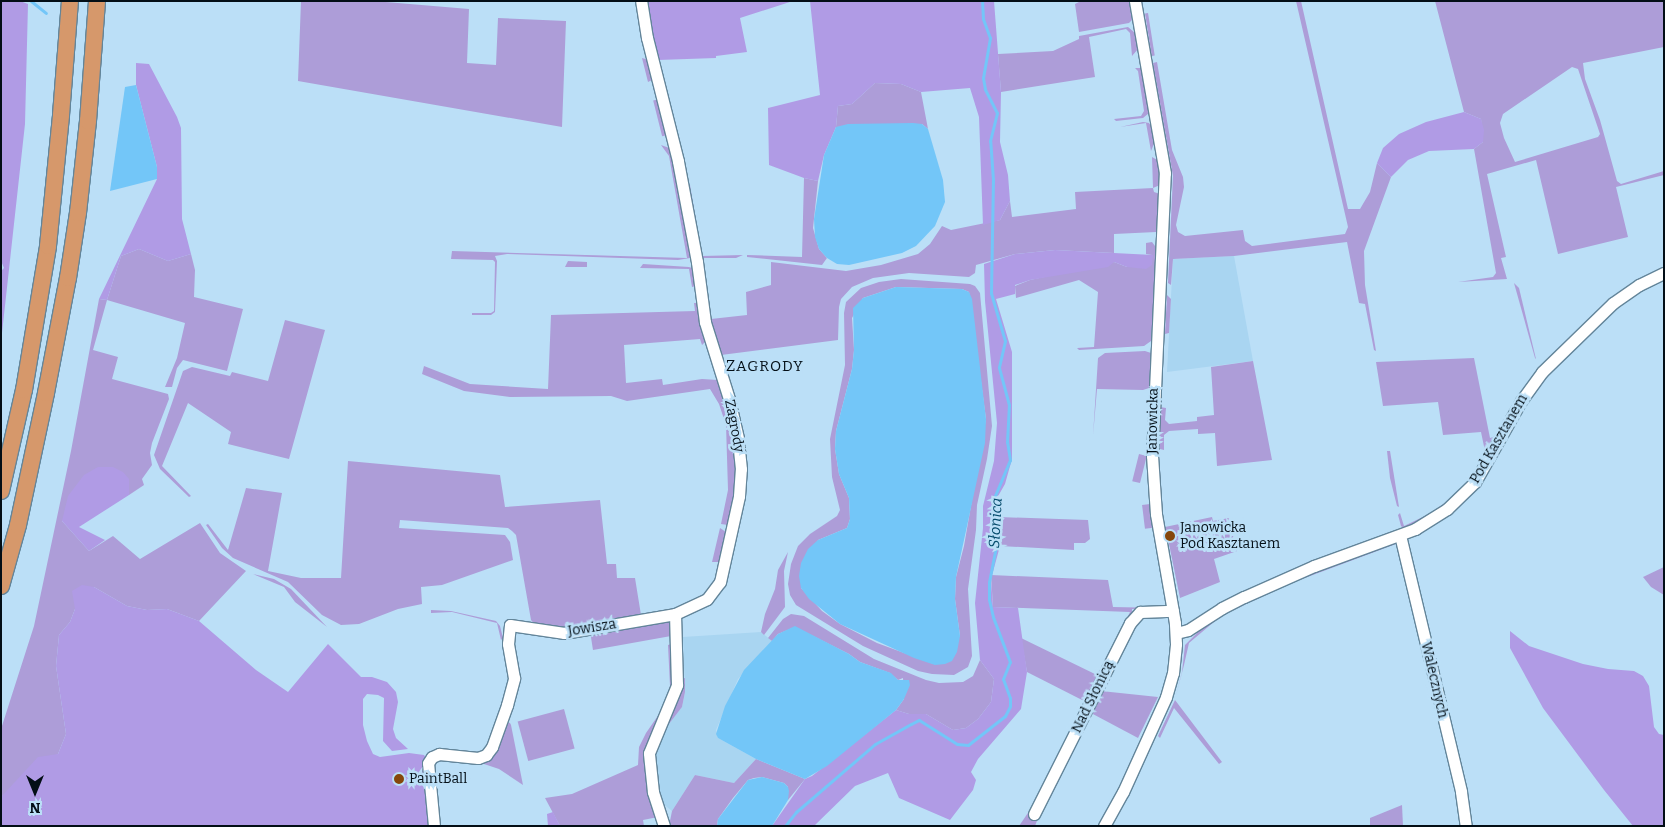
<!DOCTYPE html>
<meta charset="utf-8">
<style>
body{margin:0}
#map{position:relative;width:1665px;height:827px;overflow:hidden;background:#bbdff7;font-family:Bitter,serif}
div>[style]{position:absolute}
[style*='--x']{left:calc(var(--x)*1px);top:calc(var(--y)*1px);width:calc(var(--w)*1px);rotate:calc(var(--a)*1deg)}
.built>*{inset:0;background:#a9d5f1}
.green>*{inset:0;background:#ad9dd8;transform-origin:0 0}
.forest>*{inset:0;background:#b09be5}
.water>*{inset:0;background:#73c6f8}
.stream>*{height:3px;margin:-1.5px;padding:0 1.5px;transform-origin:1.5px;border-radius:1.5px;background:#73c6f8}
.roads{filter:drop-shadow(1px 0 #63859a) drop-shadow(-1px 0 #63859a) drop-shadow(0 1px #63859a) drop-shadow(0 -1px #63859a)}
.minor>*{height:11px;margin:-5.5px;padding:0 5.5px;transform-origin:5.5px;border-radius:5.5px;background:#fff}
.highway>*{height:16px;margin:-8px;padding:0 8px;transform-origin:8px;border-radius:8px;background:#d6986b}
.dots>*{width:14px;height:14px;translate:-50% -50%;box-sizing:border-box;border:2px solid #bbdff7;border-radius:50%}
span{translate:-50% -50%;white-space:nowrap;text-align:center;line-height:1.15;-webkit-text-stroke:5px #bbdff7;paint-order:stroke}
.street-label{font-size:14px;color:#030e16}
.poi-label{font-size:14px;color:#030e16}
.left{translate:0 -50%;text-align:left}
.neighbourhood-label{font-size:15px;color:#030e16;letter-spacing:1px}
.water-label{font-size:15px;color:#054b6c;font-style:italic}
.frame{position:absolute;inset:0;border:2px solid #030e16;pointer-events:none}
.north{position:absolute;left:10px;top:767px;width:50px;height:50px;-webkit-text-stroke:4px #bbdff7;paint-order:stroke;rotate:180deg;font-size:14px;font-weight:700;line-height:20px;text-align:center;color:#030e16}
.north::after{content:'';display:block;margin:auto;width:18px;height:22px;background:#030e16;clip-path:polygon(50% 0,100% 100%,50% 72%,0 100%)}
</style>
<div id="map">
<div class="built">
<div style="clip-path:polygon(1234px 256px,1253px 361px,1167px 372px,1173px 259px)"></div>
<div style="clip-path:polygon(761px 632px,772px 641px,738px 679px,716px 730px,718px 738px,756px 759px,734px 783px,695px 775px,672px 811px,662px 803px,657px 789px,654px 754px,662px 733px,682px 707px,685px 692px,683px 637px)"></div>
</div>
<div class="green">
<div style="clip-path:polygon(301px 1px,374px 1px,469px 9px,467px 63px,496px 65px,498px 18px,566px 21px,562px 127px,298px 81px)"></div>
<div style="clip-path:polygon(1081px 1px,1130px 1px,1132px 20px,1129px 23px,1079px 32px,1075px 4px)"></div>
<div style="clip-path:polygon(1296px 1px,1301px 1px,1348px 209px,1360px 209px,1370px 192px,1377px 163px,1391px 177px,1364px 251px,1365px 285px,1376px 351px,1374px 350px,1365px 304px,1359px 303px,1347px 242px,1234px 256px,1173px 259px,1171px 285px,1168px 283px,1173px 176px,1153px 63px,1157px 62px,1172px 150px,1183px 177px,1184px 187px,1176px 225px,1178px 232px,1185px 236px,1243px 230px,1245px 241px,1252px 246px,1345px 234px,1348px 227px)"></div>
<div style="clip-path:polygon(evenodd,1435px 1px,1664px 1px,1664px 47px,1583px 63px,1585px 79px,1600px 120px,1617px 181px,1621px 184px,1664px 171px,1664px 175px,1616px 187px,1628px 237px,1558px 254px,1536px 160px,1487px 174px,1506px 257px,1501px 258px,1507px 279px,1458px 282px,1493px 277px,1496px 273px,1474px 149px,1483px 142px,1481px 119px,1464px 112px,1435px 1px,1572px 67px,1578px 69px,1600px 134px,1598px 137px,1515px 162px,1504px 138px,1500px 123px,1503px 114px,1572px 67px)"></div>
<div style="left:1148px;top:13px;width:43px;height:3px;rotate:81deg"></div>
<div style="clip-path:polygon(1128px 27px,1135px 33px,1138px 49px,1132px 56px,1130px 33px,1126px 29px,1089px 37px,1095px 77px,1001px 92px,998px 54px,1053px 51px,1079px 39px,1079px 36px)"></div>
<div style="clip-path:polygon(642px 58px,649px 60px,654px 79px,648px 82px)"></div>
<div style="clip-path:polygon(1135px 68px,1141px 68px,1149px 113px,1143px 118px,1116px 121px,1114px 119px,1141px 116px,1144px 111px,1138px 71px)"></div>
<div style="clip-path:polygon(875px 83px,901px 84px,921px 92px,928px 129px,922px 124px,836px 127px,838px 106px,852px 104px)"></div>
<div style="left:659px;top:99px;width:37px;height:6px;rotate:76deg"></div>
<div style="clip-path:polygon(1143px 122px,1149px 123px,1151px 126px,1155px 141px,1151px 151px,1146px 123px,1120px 127px)"></div>
<div style="clip-path:polygon(661px 145px,672px 149px,690px 258px,678px 260px,507px 254px,495px 256px,497px 261px,495px 312px,491px 315px,472px 315px,472px 313px,491px 313px,494px 311px,495px 262px,493px 260px,451px 259px,452px 251px,687px 258px,669px 156px)"></div>
<div style="clip-path:polygon(1152px 157px,1159px 161px,1160px 185px,1153px 188px,1154px 192px,1160px 194px,1156px 232px,1114px 234px,1114px 253px,1055px 250px,1015px 254px,976px 265px,975px 273px,969px 277px,909px 273px,873px 278px,852px 287px,841px 299px,839px 307px,838px 340px,721px 355px,709px 321px,711px 319px,747px 315px,746px 292px,771px 285px,771px 262px,846px 271px,881px 265px,918px 254px,930px 244px,942px 226px,951px 230px,1000px 220px,1010px 201px,1012px 217px,1076px 209px,1075px 192px,1153px 188px)"></div>
<div style="clip-path:polygon(804px 178px,818px 181px,813px 228px,819px 249px,827px 258px,822px 265px,747px 257px,747px 255px,802px 257px)"></div>
<div style="clip-path:polygon(690px 185px,702px 256px,743px 255px,736px 258px,701px 258px,688px 186px)"></div>
<div style="clip-path:polygon(1152px 242px,1155px 246px,1156px 263px,1151px 341px,1144px 346px,1079px 350px,1077px 348px,1094px 347px,1098px 292px,1079px 280px,1016px 298px,1015px 286px,1030px 280px,1114px 262px,1127px 267px,1152px 255px,1146px 254px,1146px 243px)"></div>
<div style="clip-path:polygon(139px 249px,168px 261px,191px 254px,195px 270px,194px 297px,243px 309px,227px 371px,183px 360px,177px 368px,172px 387px,165px 387px,177px 358px,185px 323px,107px 300px,93px 350px,118px 357px,112px 379px,168px 394px,169px 399px,152px 443px,150px 453px,152px 465px,142px 479px,144px 485px,129px 495px,129px 479px,62px 521px,89px 551px,113px 536px,140px 559px,200px 523px,220px 553px,246px 571px,199px 621px,167px 609px,147px 610px,127px 606px,94px 587px,75px 609px,70px 622px,59px 635px,56px 666px,66px 734px,58px 754px,1px 797px,1px 729px,34px 626px,71px 451px,99px 299px,107px 300px,121px 256px)"></div>
<div style="clip-path:polygon(568px 261px,587px 262px,587px 267px,565px 267px)"></div>
<div style="clip-path:polygon(643px 264px,689px 267px,692px 268px,696px 286px,692px 287px,689px 269px,640px 268px)"></div>
<div style="clip-path:polygon(evenodd,901px 279px,970px 284px,975px 286px,980px 293px,992px 426px,987px 459px,977px 505px,976px 530px,968px 589px,972px 656px,968px 667px,954px 675px,932px 674px,918px 671px,863px 646px,796px 605px,790px 595px,788px 584px,791px 564px,798px 546px,810px 534px,837px 516px,840px 510px,832px 477px,830px 439px,845px 365px,844px 313px,846px 302px,861px 288px,879px 282px,901px 279px,896px 287px,962px 289px,969px 292px,986px 419px,964px 546px,956px 577px,955px 599px,960px 636px,934px 664px,877px 643px,840px 624px,822px 611px,801px 588px,818px 540px,847px 528px,850px 519px,849px 498px,839px 474px,835px 449px,836px 431px,852px 369px,854px 350px,852px 318px,863px 298px,896px 287px)"></div>
<div style="clip-path:polygon(1514px 283px,1519px 288px,1536px 359px,1535px 358px)"></div>
<div style="clip-path:polygon(1167px 295px,1171px 299px,1169px 333px,1165px 334px)"></div>
<div style="clip-path:polygon(694px 303px,698px 303px,705px 342px,702px 345px,700px 339px,624px 345px,626px 383px,662px 379px,663px 385px,702px 379px,718px 380px,734px 429px,737px 484px,728px 525px,721px 524px,728px 490px,726px 425px,719px 404px,710px 389px,627px 401px,611px 396px,510px 397px,464px 391px,422px 374px,424px 366px,470px 384px,548px 389px,551px 315px,695px 311px)"></div>
<div style="clip-path:polygon(285px 320px,325px 330px,289px 459px,228px 444px,231px 432px,188px 403px,162px 466px,191px 496px,189px 497px,160px 469px,154px 455px,183px 371px,192px 367px,230px 376px,232px 372px,268px 381px)"></div>
<div style="clip-path:polygon(1145px 351px,1151px 353px,1149px 388px,1143px 390px,1097px 389px,1093px 436px,1098px 358px,1105px 353px)"></div>
<div style="clip-path:polygon(1474px 358px,1490px 438px,1496px 436px,1504px 419px,1505px 423px,1474px 479px,1447px 505px,1405px 529px,1401px 526px,1398px 515px,1400px 513px,1404px 526px,1429px 514px,1445px 503px,1472px 478px,1486px 456px,1481px 432px,1443px 435px,1438px 402px,1383px 406px,1376px 362px)"></div>
<div style="clip-path:polygon(1253px 361px,1272px 460px,1217px 466px,1215px 433px,1198px 434px,1198px 429px,1169px 431px,1164px 435px,1164px 450px,1160px 449px,1160px 407px,1166px 408px,1165px 420px,1169px 424px,1197px 421px,1197px 417px,1214px 415px,1211px 367px)"></div>
<div style="clip-path:polygon(1387px 451px,1390px 451px,1399px 507px,1397px 506px,1390px 478px)"></div>
<div style="left:1139px;top:454px;width:8px;height:28px;rotate:14deg"></div>
<div style="clip-path:polygon(348px 461px,500px 475px,505px 507px,600px 500px,607px 564px,616px 564px,617px 578px,635px 578px,641px 615px,569px 630px,535px 625px,531px 620px,516px 535px,512px 531px,508px 528px,400px 520px,399px 528px,505px 535px,510px 542px,513px 560px,442px 585px,421px 587px,422px 604px,398px 609px,359px 624px,341px 625px,322px 615px,288px 582px,233px 558px,222px 548px,206px 525px,208px 524px,228px 550px,246px 488px,282px 493px,268px 571px,301px 578px,341px 578px)"></div>
<div style="left:1150px;top:504px;width:24px;height:8px;rotate:83deg"></div>
<div style="clip-path:polygon(999px 517px,1088px 520px,1090px 539px,1085px 543px,1074px 543px,1074px 550px,1000px 546px)"></div>
<div style="clip-path:polygon(1212px 517px,1213px 521px,1229px 518px,1237px 551px,1214px 559px,1220px 582px,1180px 598px,1168px 539px,1170px 539px,1169px 533px,1166px 533px,1165px 527px)"></div>
<div style="clip-path:polygon(720px 528px,726px 532px,717px 575px,718px 562px,712px 562px)"></div>
<div style="clip-path:polygon(1398px 541px,1439px 723px,1396px 544px,1286px 585px,1221px 616px,1189px 643px,1184px 665px,1175px 700px,1222px 762px,1219px 764px,1174px 708px,1160px 738px,1158px 736px,1175px 700px,1182px 672px,1185px 645px,1199px 631px,1197px 628px,1216px 616px,1286px 582px)"></div>
<div style="clip-path:polygon(788px 552px,784px 571px,785px 607px,764px 635px,761px 632px,765px 614px,775px 589px,778px 570px)"></div>
<div style="clip-path:polygon(1664px 567px,1664px 595px,1651px 587px,1643px 577px)"></div>
<div style="clip-path:polygon(253px 574px,274px 579px,291px 589px,327px 627px,295px 602px,284px 587px)"></div>
<div style="clip-path:polygon(991px 575px,1108px 580px,1113px 607px,1163px 608px,1132px 609px,1132px 611px,1137px 612px,1122px 629px,1130px 612px,993px 607px)"></div>
<div style="clip-path:polygon(431px 610px,451px 611px,496px 621px,500px 626px,503px 638px,501px 640px,497px 623px,452px 612px,431px 613px)"></div>
<div style="clip-path:polygon(791px 614px,804px 616px,874px 659px,926px 680px,939px 683px,963px 682px,973px 676px,980px 660px,994px 679px,991px 702px,978px 719px,966px 728px,953px 730px,926px 714px,909px 714px,896px 710px,904px 699px,903px 678px,898px 680px,890px 673px,860px 662px,849px 654px,795px 627px,778px 634px,772px 641px,768px 638px,783px 619px)"></div>
<div style="clip-path:polygon(667px 620px,671px 624px,671px 636px,593px 650px,590px 631px)"></div>
<div style="clip-path:polygon(1021px 638px,1099px 676px,1086px 702px,1027px 672px)"></div>
<div style="clip-path:polygon(671px 644px,675px 682px,651px 737px,658px 817px,643px 820px,644px 826px,560px 826px,545px 798px,572px 794px,638px 765px,639px 747px,646px 733px,664px 707px,670px 686px,668px 645px)"></div>
<div style="clip-path:polygon(685px 678px,685px 692px,682px 707px,662px 733px,681px 679px)"></div>
<div style="clip-path:polygon(1101px 691px,1158px 697px,1138px 738px,1091px 713px)"></div>
<div style="left:564px;top:709px;width:41px;height:48px;rotate:75deg"></div>
<div style="clip-path:polygon(505px 722px,510px 723px,511px 725px,523px 785px,499px 769px,472px 760px,482px 760px)"></div>
<div style="clip-path:polygon(756px 759px,805px 779px,788px 800px,788px 787px,784px 783px,762px 777px,754px 778px,748px 780px,733px 798px,718px 819px,717px 826px,669px 826px,672px 811px,695px 775px,734px 783px)"></div>
<div style="clip-path:polygon(1402px 805px,1403px 826px,1370px 826px,1370px 818px)"></div>
<div style="clip-path:polygon(1032px 807px,1038px 818px,1035px 826px,1019px 826px)"></div>
</div>
<div class="forest">
<div style="clip-path:polygon(1px 1px,20px 1px,28px 4px,25px 124px,1px 342px,1px 271px,4px 268px,1px 261px)"></div>
<div style="clip-path:polygon(645px 1px,793px 1px,740px 18px,747px 52px,716px 56px,716px 58px,658px 60px)"></div>
<div style="clip-path:polygon(810px 1px,994px 1px,1001px 92px,1000px 142px,1008px 175px,1010px 201px,1000px 220px,983px 225px,979px 117px,970px 88px,921px 92px,901px 84px,875px 83px,852px 104px,838px 106px,836px 127px,824px 155px,818px 181px,804px 178px,769px 165px,768px 108px,820px 95px)"></div>
<div style="clip-path:polygon(136px 63px,149px 64px,177px 117px,181px 128px,182px 219px,191px 254px,168px 261px,139px 249px,121px 256px,107px 300px,99px 299px,157px 179px,157px 167px,136px 85px)"></div>
<div style="clip-path:polygon(1464px 112px,1481px 119px,1484px 130px,1483px 142px,1474px 149px,1429px 151px,1408px 160px,1391px 177px,1377px 163px,1383px 148px,1399px 134px,1426px 122px)"></div>
<div style="clip-path:polygon(1055px 250px,1153px 255px,1152px 265px,1146px 269px,1127px 267px,1114px 262px,1108px 267px,1030px 280px,1015px 285px,1015px 294px,996px 299px,1012px 352px,1012px 459px,1005px 484px,997px 498px,1001px 526px,1000px 546px,991px 579px,993px 607px,1018px 608px,1027px 672px,1021px 709px,978px 759px,971px 772px,976px 780px,973px 790px,950px 820px,899px 798px,888px 773px,855px 786px,814px 826px,772px 826px,805px 779px,812px 776px,896px 710px,909px 714px,926px 714px,953px 730px,966px 728px,978px 719px,991px 702px,994px 679px,980px 660px,975px 603px,983px 528px,983px 506px,994px 461px,997px 423px,985px 301px,984px 264px,1015px 254px)"></div>
<div style="clip-path:polygon(98px 467px,113px 467px,123px 472px,129px 479px,129px 495px,79px 527px,105px 540px,89px 551px,62px 521px,68px 496px,84px 475px)"></div>
<div style="clip-path:polygon(82px 585px,94px 587px,127px 606px,147px 610px,167px 609px,199px 621px,256px 670px,288px 692px,328px 644px,361px 677px,372px 677px,387px 682px,396px 692px,398px 702px,393px 729px,396px 738px,408px 749px,392px 751px,383px 741px,384px 698px,378px 695px,367px 694px,363px 699px,363px 725px,367px 741px,373px 754px,380px 757px,409px 753px,424px 755px,426px 758px,432px 826px,1px 826px,1px 797px,38px 757px,58px 754px,66px 734px,56px 666px,59px 635px,70px 622px,75px 609px,72px 591px)"></div>
<div style="clip-path:polygon(1510px 631px,1529px 646px,1583px 664px,1608px 669px,1634px 671px,1643px 676px,1649px 686px,1654px 727px,1659px 734px,1664px 735px,1664px 826px,1633px 826px,1604px 790px,1543px 708px,1510px 648px)"></div>
<div style="clip-path:polygon(553px 812px,560px 826px,548px 826px,547px 814px)"></div>
</div>
<div class="water">
<div style="clip-path:polygon(136px 85px,157px 167px,157px 179px,110px 191px,125px 87px)"></div>
<div style="clip-path:polygon(913px 123px,922px 124px,928px 129px,943px 180px,945px 202px,935px 226px,916px 246px,902px 253px,849px 265px,837px 264px,827px 258px,819px 249px,815px 237px,814px 219px,824px 155px,836px 127px,848px 124px)"></div>
<div style="clip-path:polygon(896px 287px,962px 289px,969px 292px,972px 299px,986px 419px,985px 443px,956px 577px,955px 599px,960px 636px,957px 652px,952px 661px,945px 664px,935px 665px,914px 658px,840px 624px,809px 599px,801px 588px,799px 576px,801px 563px,808px 549px,818px 540px,847px 528px,850px 519px,849px 498px,839px 474px,835px 449px,836px 431px,852px 369px,854px 350px,853px 308px,863px 298px)"></div>
<div style="clip-path:polygon(795px 626px,849px 654px,860px 662px,891px 673px,898px 680px,909px 680px,910px 685px,904px 699px,896px 710px,827px 766px,805px 779px,756px 759px,718px 738px,716px 734px,725px 706px,744px 670px,778px 634px)"></div>
<div style="clip-path:polygon(762px 777px,784px 783px,788px 787px,789px 791px,788px 800px,772px 826px,717px 826px,718px 819px,748px 780px)"></div>
</div>
<div class="stream">
<div style="--x:31;--y:1;--w:19;--a:39"></div>
<div style="--x:785;--y:826;--w:18;--a:-52"></div>
<div style="--x:796;--y:812;--w:104;--a:-40.7"></div>
<div style="--x:875;--y:744;--w:41;--a:-29.1"></div>
<div style="--x:911;--y:724;--w:9;--a:-27"></div>
<div style="--x:919;--y:720;--w:45;--a:32.3"></div>
<div style="--x:957;--y:744;--w:11;--a:5"></div>
<div style="--x:968;--y:745;--w:47;--a:-38.1"></div>
<div style="--x:1005;--y:716;--w:11;--a:-63"></div>
<div style="--x:1010;--y:706;--w:8;--a:-90"></div>
<div style="--x:1010;--y:698;--w:20;--a:-110"></div>
<div style="--x:1003;--y:679;--w:18;--a:-68"></div>
<div style="--x:1010;--y:662;--w:48;--a:-110.7"></div>
<div style="--x:993;--y:617;--w:18;--a:-103"></div>
<div style="--x:989;--y:599;--w:17;--a:-90"></div>
<div style="--x:989;--y:582;--w:47;--a:-78.9"></div>
<div style="--x:998;--y:536;--w:38;--a:-96"></div>
<div style="--x:994;--y:498;--w:41;--a:-67.2"></div>
<div style="--x:1010;--y:460;--w:18;--a:-99"></div>
<div style="--x:1007;--y:442;--w:37;--a:-87"></div>
<div style="--x:1009;--y:405;--w:39;--a:-105"></div>
<div style="--x:999;--y:367;--w:27;--a:-77"></div>
<div style="--x:1005;--y:341;--w:50;--a:-106.3"></div>
<div style="--x:991;--y:293;--w:113;--a:-89"></div>
<div style="--x:993;--y:180;--w:39;--a:-94"></div>
<div style="--x:990;--y:141;--w:29;--a:-76"></div>
<div style="--x:997;--y:113;--w:27;--a:-117"></div>
<div style="--x:985;--y:89;--w:11;--a:-100"></div>
<div style="--x:983;--y:78;--w:41;--a:-80.1"></div>
<div style="--x:990;--y:38;--w:20;--a:-110"></div>
<div style="--x:983;--y:19;--w:18;--a:-93"></div>
</div>
<div class="roads">
<div class="minor">
<div style="--x:1400;--y:535;--w:264;--a:76.6"></div>
<div style="--x:1461;--y:792;--w:34;--a:82"></div>
<div style="--x:1176;--y:633;--w:12;--a:-14"></div>
<div style="--x:1188;--y:630;--w:40;--a:-32.9"></div>
<div style="--x:1222;--y:608;--w:25;--a:-27"></div>
<div style="--x:1244;--y:597;--w:77;--a:-23.9"></div>
<div style="--x:1314;--y:566;--w:108;--a:-20.1"></div>
<div style="--x:1415;--y:529;--w:38;--a:-32"></div>
<div style="--x:1447;--y:509;--w:39;--a:-44"></div>
<div style="--x:1475;--y:482;--w:93;--a:-60.4"></div>
<div style="--x:1521;--y:401;--w:36;--a:-54"></div>
<div style="--x:1542;--y:372;--w:99;--a:-44.2"></div>
<div style="--x:1613;--y:303;--w:32;--a:-35"></div>
<div style="--x:1639;--y:285;--w:28;--a:-26"></div>
<div style="--x:1034;--y:814;--w:214;--a:-63.3"></div>
<div style="--x:1130;--y:623;--w:15;--a:-48"></div>
<div style="--x:1140;--y:612;--w:33;--a:-2"></div>
<div style="--x:434;--y:826;--w:63;--a:-95.4"></div>
<div style="--x:428;--y:763;--w:7;--a:-56"></div>
<div style="--x:432;--y:757;--w:8;--a:-23"></div>
<div style="--x:439;--y:754;--w:39;--a:6"></div>
<div style="--x:478;--y:758;--w:9;--a:-21"></div>
<div style="--x:486;--y:755;--w:10;--a:-53"></div>
<div style="--x:492;--y:747;--w:45;--a:-70.3"></div>
<div style="--x:507;--y:705;--w:28;--a:-75"></div>
<div style="--x:514;--y:678;--w:35;--a:-100"></div>
<div style="--x:508;--y:644;--w:19;--a:-84"></div>
<div style="--x:510;--y:625;--w:55;--a:8.4"></div>
<div style="--x:564;--y:633;--w:113;--a:-9.7"></div>
<div style="--x:675;--y:614;--w:35;--a:-25"></div>
<div style="--x:707;--y:599;--w:21;--a:-53"></div>
<div style="--x:720;--y:582;--w:88;--a:-77.5"></div>
<div style="--x:739;--y:496;--w:27;--a:-86"></div>
<div style="--x:741;--y:469;--w:31;--a:-96"></div>
<div style="--x:738;--y:438;--w:37;--a:-103"></div>
<div style="--x:730;--y:402;--w:84;--a:-107.4"></div>
<div style="--x:705;--y:322;--w:61;--a:-97.6"></div>
<div style="--x:697;--y:262;--w:103;--a:-100.7"></div>
<div style="--x:678;--y:161;--w:127;--a:-104.1"></div>
<div style="--x:647;--y:38;--w:37;--a:-99"></div>
<div style="--x:664;--y:826;--w:36;--a:-108"></div>
<div style="--x:653;--y:792;--w:39;--a:-96"></div>
<div style="--x:649;--y:753;--w:74;--a:-67.6"></div>
<div style="--x:677;--y:685;--w:71;--a:-91.6"></div>
<div style="--x:1104;--y:826;--w:39;--a:-61"></div>
<div style="--x:1123;--y:792;--w:104;--a:-65.6"></div>
<div style="--x:1166;--y:697;--w:25;--a:-74"></div>
<div style="--x:1173;--y:673;--w:29;--a:-84"></div>
<div style="--x:1176;--y:644;--w:21;--a:-93"></div>
<div style="--x:1175;--y:623;--w:111;--a:-99.9"></div>
<div style="--x:1156;--y:514;--w:58;--a:-93.9"></div>
<div style="--x:1152;--y:456;--w:283;--a:-87.4"></div>
<div style="--x:1165;--y:173;--w:175;--a:-99.9"></div>
</div>
<div class="highway">
<div style="--x:1;--y:491;--w:104;--a:-77.2"></div>
<div style="--x:24;--y:390;--w:146;--a:-80.5"></div>
<div style="--x:48;--y:246;--w:132;--a:-84.3"></div>
<div style="--x:61;--y:115;--w:114;--a:-85.5"></div>
<div style="--x:1;--y:586;--w:63;--a:-74.4"></div>
<div style="--x:18;--y:525;--w:135;--a:-78"></div>
<div style="--x:46;--y:393;--w:117;--a:-79.2"></div>
<div style="--x:68;--y:278;--w:66;--a:-81.3"></div>
<div style="--x:78;--y:213;--w:93;--a:-83.8"></div>
<div style="--x:88;--y:121;--w:120;--a:-85.7"></div>
</div>
</div>
<div class="dots">
<div style="left:1170px;top:536px;background:#86470b"></div>
<div style="left:399px;top:779px;background:#86470b"></div>
</div>
<div class="street-label">
<span style="left:1153px;top:421px;rotate:-89deg">Janowicka</span>
<span style="left:734px;top:426px;rotate:79deg">Zagrody</span>
<span style="left:1499px;top:439px;rotate:-60deg">Pod Kasztanem</span>
<span style="left:592px;top:628px;rotate:-9deg">Jowisza</span>
<span style="left:1434px;top:680px;rotate:77deg">Walecznych</span>
<span style="left:1093px;top:697px;rotate:-64deg">Nad Słonicą</span>
</div>
<div class="poi-label">
<span class="left" style="left:1180px;top:536px">Janowicka<br>Pod Kasztanem</span>
<span class="left" style="left:409px;top:779px">PaintBall</span>
</div>
<div class="neighbourhood-label">
<span style="left:765px;top:367px">ZAGRODY</span>
</div>
<div class="water-label">
<span style="left:996px;top:523px;rotate:-87deg">Słonica</span>
</div>
<div class="frame"></div>
<div class="north">N</div>
</div>
